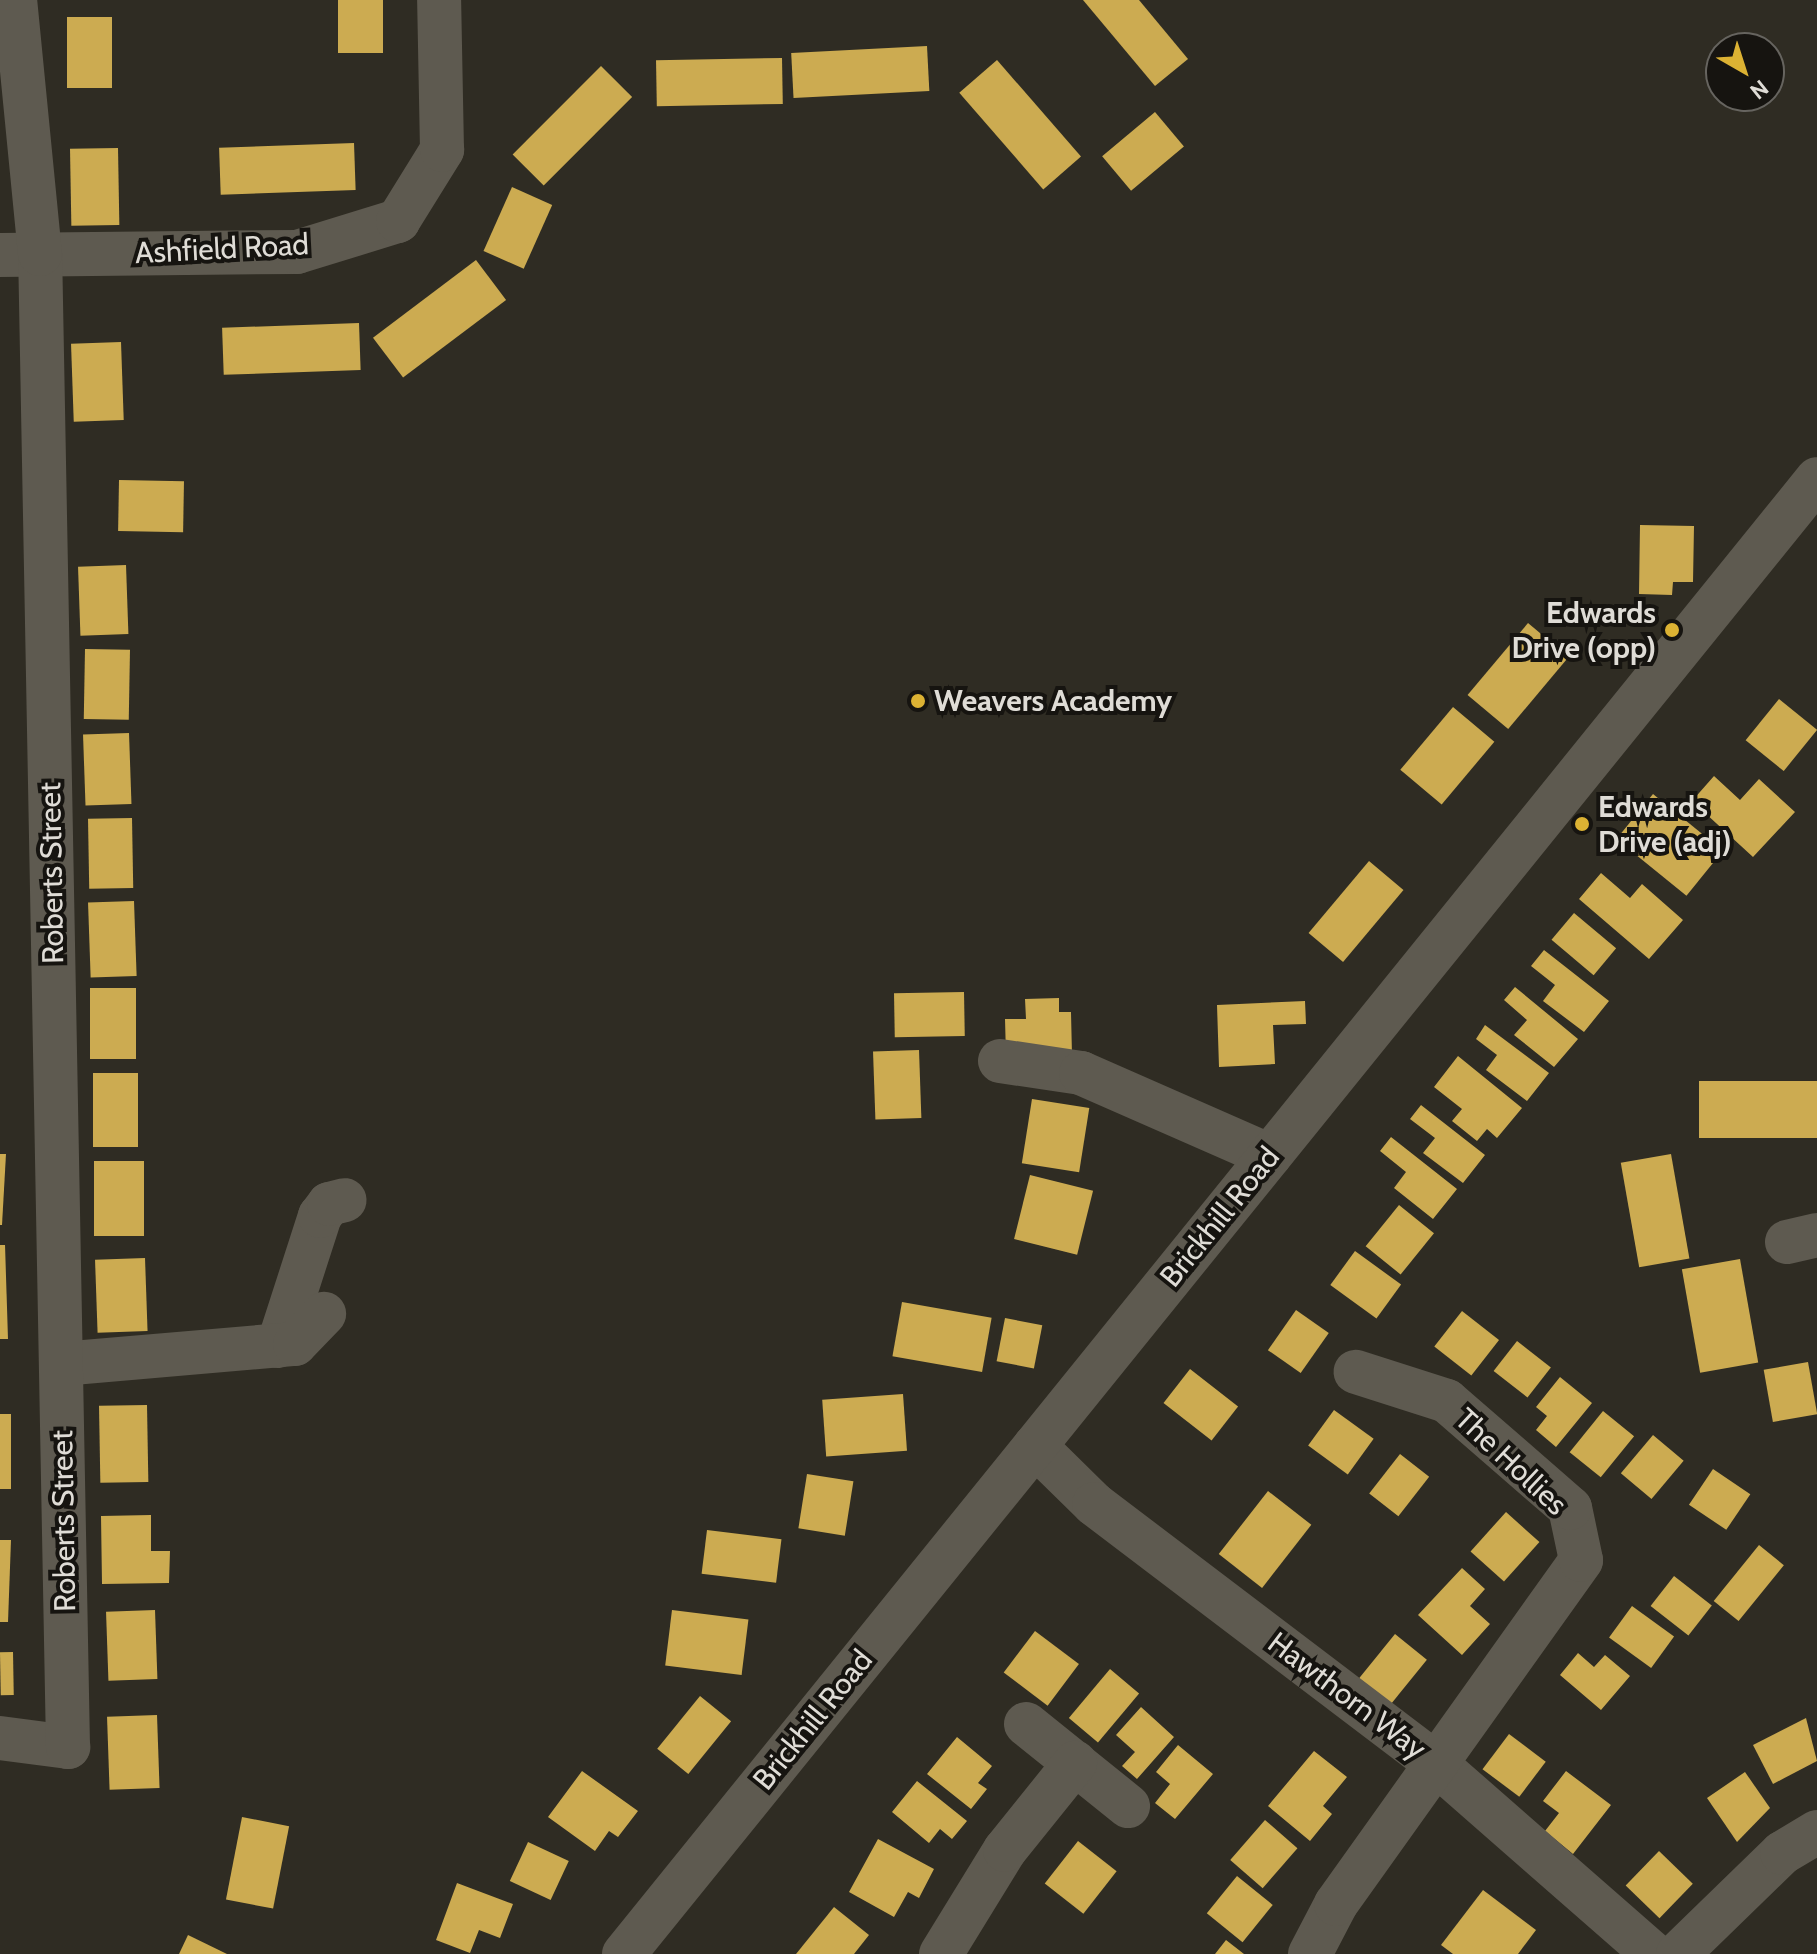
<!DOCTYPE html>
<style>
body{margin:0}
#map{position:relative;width:1817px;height:1954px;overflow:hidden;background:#2f2c23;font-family:Cabin,sans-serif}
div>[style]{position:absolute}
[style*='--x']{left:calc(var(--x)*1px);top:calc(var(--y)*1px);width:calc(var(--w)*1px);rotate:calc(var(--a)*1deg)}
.building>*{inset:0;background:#ccab51;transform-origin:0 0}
.minor>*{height:44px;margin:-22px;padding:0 22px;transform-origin:22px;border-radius:22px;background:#5e5a50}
.dots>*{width:22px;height:22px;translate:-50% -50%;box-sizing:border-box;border:4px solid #161410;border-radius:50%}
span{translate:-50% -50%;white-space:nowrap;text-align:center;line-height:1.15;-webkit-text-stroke:8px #161410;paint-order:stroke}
.street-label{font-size:30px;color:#dfdcd6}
.poi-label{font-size:30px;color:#dfdcd6;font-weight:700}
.right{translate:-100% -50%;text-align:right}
.left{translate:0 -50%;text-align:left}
.north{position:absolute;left:1705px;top:32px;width:80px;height:80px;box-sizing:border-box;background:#161410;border:2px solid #66645f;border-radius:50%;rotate:141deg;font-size:22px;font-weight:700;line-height:32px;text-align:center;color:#dfdcd6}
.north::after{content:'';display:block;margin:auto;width:28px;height:36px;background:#dcb233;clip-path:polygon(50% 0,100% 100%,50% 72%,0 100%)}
</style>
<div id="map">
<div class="building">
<div style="left:338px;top:0;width:45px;height:53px"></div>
<div style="clip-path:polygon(1083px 0,1139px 0,1188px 59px,1155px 86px)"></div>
<div style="left:67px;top:17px;width:45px;height:71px"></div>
<div style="left:927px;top:46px;width:45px;height:136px;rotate:87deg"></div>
<div style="left:782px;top:58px;width:46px;height:126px;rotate:89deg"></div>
<div style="left:997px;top:60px;width:128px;height:50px;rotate:49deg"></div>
<div style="left:601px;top:66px;width:44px;height:125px;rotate:45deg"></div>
<div style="left:1155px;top:112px;width:45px;height:69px;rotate:50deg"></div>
<div style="left:354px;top:143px;width:47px;height:135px;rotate:88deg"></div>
<div style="left:118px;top:148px;width:77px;height:48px;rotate:89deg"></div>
<div style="left:512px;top:187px;width:44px;height:70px;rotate:24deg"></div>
<div style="left:476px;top:260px;width:50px;height:129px;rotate:53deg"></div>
<div style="left:359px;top:323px;width:47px;height:137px;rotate:88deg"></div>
<div style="left:121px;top:342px;width:78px;height:50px;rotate:88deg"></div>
<div style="left:119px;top:480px;width:65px;height:51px;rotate:1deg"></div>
<div style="clip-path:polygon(1640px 525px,1694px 526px,1693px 582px,1673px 582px,1672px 595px,1639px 594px)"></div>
<div style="left:126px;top:565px;width:69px;height:48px;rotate:88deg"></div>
<div style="left:1528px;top:623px;width:53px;height:94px;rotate:40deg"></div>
<div style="left:85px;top:649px;width:45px;height:70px;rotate:1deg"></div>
<div style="left:1779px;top:699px;width:49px;height:53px;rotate:39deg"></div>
<div style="left:1453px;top:707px;width:54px;height:82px;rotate:40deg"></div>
<div style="left:129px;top:733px;width:71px;height:46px;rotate:88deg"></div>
<div style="clip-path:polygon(1714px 776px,1740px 800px,1759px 779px,1795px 812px,1753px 857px,1692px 801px)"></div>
<div style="left:1653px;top:794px;width:90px;height:58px;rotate:39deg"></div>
<div style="left:132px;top:818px;width:70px;height:44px;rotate:89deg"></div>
<div style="left:1369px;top:861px;width:45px;height:94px;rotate:40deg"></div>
<div style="clip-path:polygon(1601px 873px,1630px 898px,1642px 884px,1683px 920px,1649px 959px,1579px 899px)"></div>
<div style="left:134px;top:901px;width:75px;height:46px;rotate:88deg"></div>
<div style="left:1574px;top:913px;width:55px;height:35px;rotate:40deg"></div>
<div style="clip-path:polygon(1544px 950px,1609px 1001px,1584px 1032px,1543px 1001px,1555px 985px,1531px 966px)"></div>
<div style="clip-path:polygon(1515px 987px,1578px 1039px,1554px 1067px,1514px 1035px,1527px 1020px,1504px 1000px)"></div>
<div style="left:90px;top:988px;width:46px;height:71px"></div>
<div style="left:964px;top:992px;width:44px;height:70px;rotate:89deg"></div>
<div style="clip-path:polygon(1059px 998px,1059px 1012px,1071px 1012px,1072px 1055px,1006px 1056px,1005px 1019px,1026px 1019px,1025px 999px)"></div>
<div style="clip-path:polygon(1305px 1001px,1306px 1024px,1273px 1025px,1275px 1064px,1219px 1067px,1217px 1005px)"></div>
<div style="clip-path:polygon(1485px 1025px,1549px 1073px,1527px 1101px,1486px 1070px,1497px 1055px,1476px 1039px)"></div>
<div style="left:919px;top:1050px;width:68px;height:46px;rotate:88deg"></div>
<div style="clip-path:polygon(1458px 1056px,1522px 1108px,1497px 1138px,1487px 1129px,1477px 1141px,1452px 1121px,1462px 1109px,1434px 1087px)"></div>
<div style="left:93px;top:1073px;width:45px;height:74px"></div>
<div style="left:1817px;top:1081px;width:57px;height:118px;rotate:90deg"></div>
<div style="left:1032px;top:1099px;width:58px;height:65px;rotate:9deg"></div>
<div style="clip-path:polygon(1421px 1105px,1485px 1155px,1463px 1183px,1423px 1153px,1435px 1138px,1410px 1119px)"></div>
<div style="clip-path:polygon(1391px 1137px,1457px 1189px,1433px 1219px,1394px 1188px,1406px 1172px,1380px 1151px)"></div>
<div style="clip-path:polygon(0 1154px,6px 1154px,2px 1225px,0 1225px)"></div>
<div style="left:1671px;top:1154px;width:106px;height:51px;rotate:80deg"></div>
<div style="left:94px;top:1161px;width:50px;height:75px"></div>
<div style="left:1030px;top:1175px;width:65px;height:66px;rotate:14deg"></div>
<div style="left:1399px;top:1205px;width:45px;height:53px;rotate:39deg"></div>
<div style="clip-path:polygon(0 1245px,5px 1245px,8px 1339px,0 1339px)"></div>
<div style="left:1355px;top:1251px;width:57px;height:42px;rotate:36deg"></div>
<div style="left:145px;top:1258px;width:73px;height:50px;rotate:88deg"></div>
<div style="left:1740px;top:1259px;width:105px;height:59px;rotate:80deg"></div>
<div style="left:902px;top:1302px;width:91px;height:55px;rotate:10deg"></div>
<div style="left:1296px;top:1310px;width:40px;height:49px;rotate:35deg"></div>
<div style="left:1462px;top:1311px;width:47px;height:45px;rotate:38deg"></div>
<div style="left:1005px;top:1318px;width:38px;height:44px;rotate:11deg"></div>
<div style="left:1517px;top:1341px;width:43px;height:38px;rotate:38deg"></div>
<div style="left:1808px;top:1362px;width:53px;height:45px;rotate:80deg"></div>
<div style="left:1190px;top:1369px;width:61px;height:43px;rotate:38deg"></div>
<div style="clip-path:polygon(1560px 1377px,1592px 1403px,1556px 1447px,1536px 1430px,1547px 1416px,1536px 1407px)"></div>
<div style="left:903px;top:1394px;width:57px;height:81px;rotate:86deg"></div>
<div style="left:147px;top:1405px;width:77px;height:48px;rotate:89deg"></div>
<div style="left:1334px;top:1410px;width:49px;height:44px;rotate:36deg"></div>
<div style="left:1603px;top:1411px;width:40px;height:53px;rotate:39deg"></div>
<div style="left:0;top:1414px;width:11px;height:75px"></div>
<div style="left:1653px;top:1435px;width:40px;height:50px;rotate:40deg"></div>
<div style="left:1400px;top:1454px;width:37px;height:50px;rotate:38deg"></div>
<div style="left:1713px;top:1469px;width:45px;height:43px;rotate:34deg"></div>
<div style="left:807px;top:1474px;width:47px;height:55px;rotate:9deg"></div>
<div style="left:1268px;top:1491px;width:55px;height:80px;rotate:38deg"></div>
<div style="left:1506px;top:1512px;width:45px;height:53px;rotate:42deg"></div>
<div style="clip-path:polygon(151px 1515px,151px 1551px,170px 1551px,169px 1583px,102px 1584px,101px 1516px)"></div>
<div style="left:707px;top:1530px;width:75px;height:44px;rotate:7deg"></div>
<div style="clip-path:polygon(0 1540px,11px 1540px,8px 1622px,0 1622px)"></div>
<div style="left:1759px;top:1545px;width:32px;height:72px;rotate:39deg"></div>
<div style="clip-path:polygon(1462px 1568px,1485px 1589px,1470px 1606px,1490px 1624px,1462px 1655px,1418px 1615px)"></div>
<div style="left:1674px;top:1576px;width:48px;height:38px;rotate:38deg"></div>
<div style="left:1632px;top:1606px;width:52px;height:39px;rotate:36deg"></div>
<div style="left:155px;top:1610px;width:69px;height:49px;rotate:88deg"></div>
<div style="left:672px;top:1610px;width:77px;height:56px;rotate:7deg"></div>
<div style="left:1035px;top:1631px;width:55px;height:52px;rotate:37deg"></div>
<div style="left:1395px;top:1634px;width:41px;height:57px;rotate:39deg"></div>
<div style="left:13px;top:1652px;width:43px;height:13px;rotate:89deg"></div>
<div style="clip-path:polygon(1578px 1653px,1594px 1667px,1605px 1655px,1630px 1676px,1601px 1710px,1560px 1675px)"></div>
<div style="left:1110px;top:1669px;width:38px;height:64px;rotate:40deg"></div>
<div style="left:700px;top:1696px;width:40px;height:68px;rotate:39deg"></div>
<div style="clip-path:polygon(1141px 1707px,1174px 1737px,1137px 1779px,1122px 1766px,1135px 1752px,1116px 1735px)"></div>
<div style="left:157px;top:1715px;width:73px;height:50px;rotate:88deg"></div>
<div style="clip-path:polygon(1806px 1718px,1817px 1761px,1773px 1784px,1753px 1745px)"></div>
<div style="left:1509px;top:1734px;width:46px;height:44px;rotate:37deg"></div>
<div style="clip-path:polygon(957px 1737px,992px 1766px,978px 1783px,987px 1789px,971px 1809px,927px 1774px)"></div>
<div style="clip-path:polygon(1178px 1745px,1213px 1774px,1175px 1819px,1155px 1803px,1170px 1784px,1156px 1772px)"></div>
<div style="clip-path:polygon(1314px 1751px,1347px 1777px,1323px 1806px,1332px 1814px,1310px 1841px,1268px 1806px)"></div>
<div style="clip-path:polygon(582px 1771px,638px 1811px,618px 1837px,609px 1831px,595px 1851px,548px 1817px)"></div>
<div style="clip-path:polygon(1566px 1771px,1611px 1805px,1573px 1854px,1545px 1831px,1559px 1813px,1543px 1801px)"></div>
<div style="clip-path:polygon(1745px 1772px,1770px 1808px,1737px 1842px,1707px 1798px)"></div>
<div style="clip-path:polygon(917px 1781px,967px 1821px,952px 1839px,940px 1829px,929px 1843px,892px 1812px)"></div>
<div style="left:242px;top:1817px;width:48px;height:84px;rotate:11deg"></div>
<div style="left:1265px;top:1820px;width:43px;height:53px;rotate:41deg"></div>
<div style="clip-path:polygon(878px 1839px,934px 1869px,919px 1898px,908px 1892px,894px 1917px,849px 1892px)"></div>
<div style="left:1078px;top:1841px;width:49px;height:54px;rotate:38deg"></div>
<div style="left:528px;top:1842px;width:45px;height:43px;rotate:25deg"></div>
<div style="left:1659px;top:1851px;width:47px;height:48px;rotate:44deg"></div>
<div style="left:1237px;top:1876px;width:46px;height:48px;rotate:39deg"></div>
<div style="clip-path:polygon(457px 1883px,513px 1904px,500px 1938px,479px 1930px,470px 1953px,436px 1940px)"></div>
<div style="clip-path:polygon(1483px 1890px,1536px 1930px,1518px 1954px,1453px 1954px,1441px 1945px)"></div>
<div style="clip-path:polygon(834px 1907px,869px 1935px,854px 1954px,796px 1954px)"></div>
<div style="clip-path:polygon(188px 1935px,227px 1954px,179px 1954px)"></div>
<div style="clip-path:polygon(1226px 1940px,1244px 1954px,1215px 1954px)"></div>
</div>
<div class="minor">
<div style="--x:0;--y:255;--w:297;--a:-0.6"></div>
<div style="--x:297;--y:252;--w:106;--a:-17.1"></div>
<div style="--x:398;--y:221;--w:84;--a:-58.2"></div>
<div style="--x:442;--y:150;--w:150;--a:-91.1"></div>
<div style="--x:1000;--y:1061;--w:82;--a:8.4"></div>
<div style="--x:1081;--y:1073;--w:206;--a:23.7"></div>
<div style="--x:1787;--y:1242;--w:31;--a:-13"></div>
<div style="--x:278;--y:1346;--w:137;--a:-72.1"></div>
<div style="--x:320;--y:1216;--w:15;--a:-53"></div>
<div style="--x:329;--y:1204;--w:16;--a:-14"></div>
<div style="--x:61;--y:1364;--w:235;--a:-4.9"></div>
<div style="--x:295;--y:1344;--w:42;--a:-46"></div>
<div style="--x:1035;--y:1446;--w:83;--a:44.5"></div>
<div style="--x:1094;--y:1504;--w:428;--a:37.2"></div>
<div style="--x:1435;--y:1763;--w:290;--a:41.2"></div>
<div style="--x:1026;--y:1724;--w:131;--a:38.8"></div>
<div style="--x:0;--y:1738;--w:69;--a:7.5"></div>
<div style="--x:68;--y:1747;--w:1493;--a:-91.07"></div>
<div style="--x:40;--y:254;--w:255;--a:-95.6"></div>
<div style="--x:624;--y:1954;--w:1897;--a:-51.03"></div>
<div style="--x:941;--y:1954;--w:122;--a:-58.4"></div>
<div style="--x:1005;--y:1850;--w:112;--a:-51.2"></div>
<div style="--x:1310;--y:1954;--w:56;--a:-62.5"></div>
<div style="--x:1336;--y:1904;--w:422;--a:-54.5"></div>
<div style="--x:1581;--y:1560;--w:53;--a:-101.9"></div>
<div style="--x:1570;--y:1508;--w:163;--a:-139"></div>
<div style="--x:1447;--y:1401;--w:96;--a:-162.3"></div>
<div style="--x:1678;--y:1954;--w:145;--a:-44.2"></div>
<div style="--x:1782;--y:1853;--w:41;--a:-31"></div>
</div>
<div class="dots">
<div style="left:1672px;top:630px;background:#dcb233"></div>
<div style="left:918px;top:701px;background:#dcb233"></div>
<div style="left:1582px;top:824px;background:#dcb233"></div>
</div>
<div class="street-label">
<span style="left:222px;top:249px;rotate:-3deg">Ashfield Road</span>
<span style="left:52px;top:873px;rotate:-91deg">Roberts Street</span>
<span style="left:1220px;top:1217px;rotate:-51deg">Brickhill Road</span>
<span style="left:1511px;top:1462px;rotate:43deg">The Hollies</span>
<span style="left:64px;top:1521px;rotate:-91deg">Roberts Street</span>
<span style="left:1347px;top:1696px;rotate:37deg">Hawthorn Way</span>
<span style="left:813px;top:1720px;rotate:-51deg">Brickhill Road</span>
</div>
<div class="poi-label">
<span class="right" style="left:1656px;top:630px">Edwards<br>Drive (opp)</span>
<span class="left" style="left:934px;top:701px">Weavers Academy</span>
<span class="left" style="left:1598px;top:824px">Edwards<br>Drive (adj)</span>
</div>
<div class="north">N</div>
</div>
